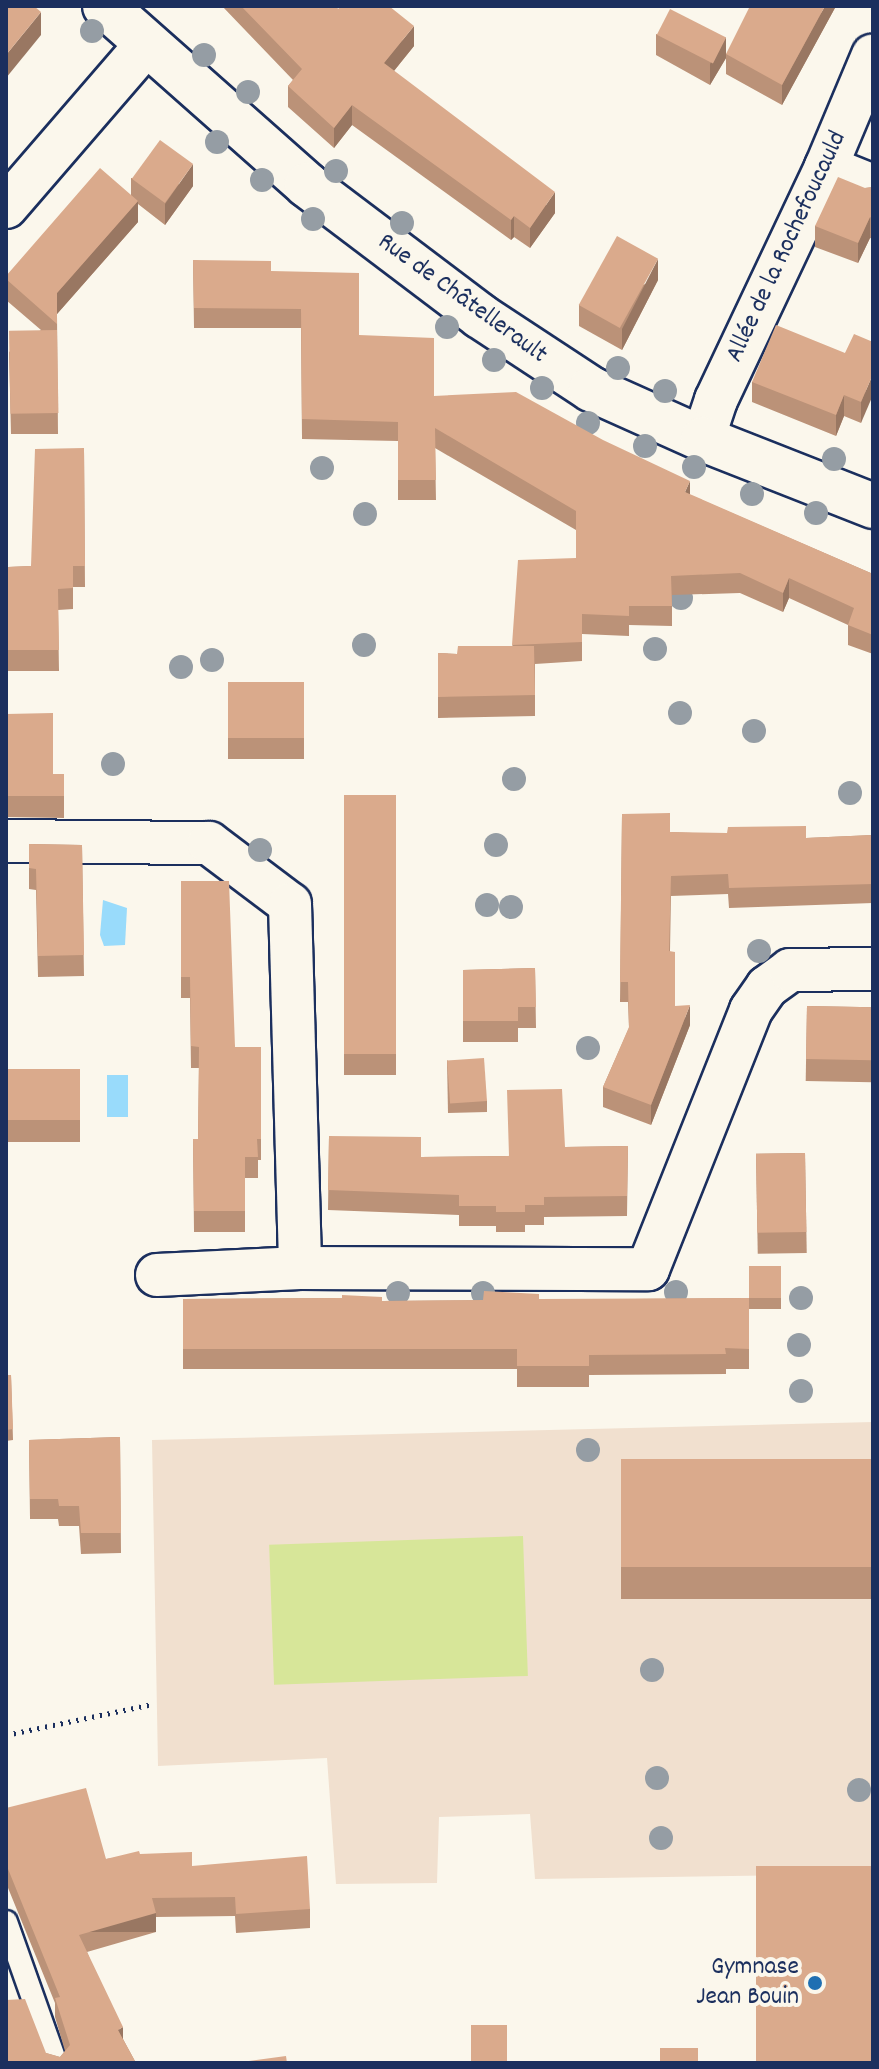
<!DOCTYPE html>
<meta charset="utf-8">
<style>
body{margin:0}
#map{position:relative;width:879px;height:2069px;overflow:hidden;background:#fbf7ec;font-family:Dekko,sans-serif}
div>[style]{position:absolute}
[style*='--x']{left:calc(var(--x)*1px);top:calc(var(--y)*1px);width:calc(var(--w)*1px);rotate:calc(var(--a)*1deg)}
.built>*{inset:0;background:#f1e0cf}
.green>*{inset:0;background:#d7e699;transform-origin:0 0}
.water>*{inset:0;background:#99dbfb;transform-origin:0 0}
.path>*{height:5px;margin-top:-2.5px;transform-origin:0;background:repeating-linear-gradient(90deg,#1b2f5e 0 2px,transparent 0 8px)}
.roads{filter:drop-shadow(2px 0 #1b2f5e) drop-shadow(-2px 0 #1b2f5e) drop-shadow(0 2px #1b2f5e) drop-shadow(0 -2px #1b2f5e)}
.lane>*{height:22px;margin:-11px;padding:0 11px;transform-origin:11px;border-radius:11px;background:#fbf7ec}
.street>*{height:42px;margin:-21px;padding:0 21px;transform-origin:21px;border-radius:21px;background:#fbf7ec}
.secondary>*{height:44px;margin:-22px;padding:0 22px;transform-origin:22px;border-radius:22px;background:#fbf7ec}
.trees>*{width:24px;height:24px;margin:-12px;border-radius:50%;background:#959da4}
.wall>*{inset:0;background:#bb9278;transform-origin:0 0}
.shaded-wall>*{inset:0;background:#997762;transform-origin:0 0}
.building>*{inset:0;background:#daaa8c;transform-origin:0 0}
.dots>*{width:22px;height:22px;translate:-50% -50%;box-sizing:border-box;border:4px solid #fbf7ec;border-radius:50%}
span{translate:-50% -50%;white-space:nowrap;text-align:center;line-height:1.15;-webkit-text-stroke:8px #fbf7ec;paint-order:stroke}
.street-label{font-size:26px;color:#1b2f5e}
.poi-label{font-size:26px;color:#1b2f5e}
.right{translate:-100% -50%;text-align:right}
.frame{position:absolute;inset:0;border:8px solid #1b2f5e;pointer-events:none}
</style>
<div id="map">
<div class="built">
<div style="clip-path:polygon(873px 1422px,873px 1874px,535px 1879px,530px 1814px,439px 1817px,437px 1883px,336px 1884px,327px 1758px,158px 1766px,152px 1440px)"></div>
</div>
<div class="green">
<div style="left:523px;top:1536px;width:140px;height:254px;rotate:88deg"></div>
</div>
<div class="water">
<div style="clip-path:polygon(103px 900px,127px 908px,125px 945px,104px 946px,100px 935px)"></div>
<div style="left:107px;top:1075px;width:21px;height:42px"></div>
</div>
<div class="path">
<div style="--x:6;--y:1735;--w:150;--a:-11.9"></div>
</div>
<div class="roads">
<div class="lane">
<div style="--x:6;--y:1922;--w:150;--a:70.5"></div>
</div>
<div class="street">
<div style="--x:826;--y:167;--w:51;--a:22"></div>
<div style="--x:6;--y:207;--w:214;--a:-49.2"></div>
<div style="--x:703;--y:439;--w:41;--a:-71.6"></div>
<div style="--x:716;--y:400;--w:258;--a:-64.7"></div>
<div style="--x:826;--y:167;--w:121;--a:-67.2"></div>
<div style="--x:6;--y:841;--w:203;--a:0.6"></div>
<div style="--x:209;--y:843;--w:101;--a:37"></div>
<div style="--x:290;--y:904;--w:364;--a:88.4"></div>
<div style="--x:300;--y:1268;--w:348;--a:0.2"></div>
<div style="--x:648;--y:1269;--w:279;--a:-68.3"></div>
<div style="--x:751;--y:1010;--w:28;--a:-55"></div>
<div style="--x:767;--y:987;--w:29;--a:-36"></div>
<div style="--x:790;--y:970;--w:83;--a:-0.7"></div>
<div style="--x:157;--y:1275;--w:143;--a:-2.8"></div>
</div>
<div class="secondary">
<div style="--x:105;--y:6;--w:270;--a:41.5"></div>
<div style="--x:307;--y:185;--w:217;--a:37.1"></div>
<div style="--x:480;--y:316;--w:133;--a:33.3"></div>
<div style="--x:591;--y:389;--w:123;--a:24.1"></div>
<div style="--x:703;--y:439;--w:183;--a:21.5"></div>
</div>
</div>
<div class="trees">
<div style="left:92px;top:31px"></div>
<div style="left:204px;top:55px"></div>
<div style="left:248px;top:92px"></div>
<div style="left:217px;top:142px"></div>
<div style="left:336px;top:171px"></div>
<div style="left:262px;top:180px"></div>
<div style="left:313px;top:219px"></div>
<div style="left:402px;top:223px"></div>
<div style="left:447px;top:327px"></div>
<div style="left:494px;top:360px"></div>
<div style="left:618px;top:368px"></div>
<div style="left:542px;top:388px"></div>
<div style="left:665px;top:391px"></div>
<div style="left:588px;top:423px"></div>
<div style="left:645px;top:446px"></div>
<div style="left:834px;top:459px"></div>
<div style="left:694px;top:467px"></div>
<div style="left:322px;top:468px"></div>
<div style="left:752px;top:494px"></div>
<div style="left:816px;top:513px"></div>
<div style="left:365px;top:514px"></div>
<div style="left:681px;top:598px"></div>
<div style="left:364px;top:645px"></div>
<div style="left:655px;top:649px"></div>
<div style="left:212px;top:660px"></div>
<div style="left:181px;top:667px"></div>
<div style="left:680px;top:713px"></div>
<div style="left:754px;top:731px"></div>
<div style="left:113px;top:764px"></div>
<div style="left:514px;top:779px"></div>
<div style="left:850px;top:793px"></div>
<div style="left:496px;top:845px"></div>
<div style="left:260px;top:850px"></div>
<div style="left:487px;top:905px"></div>
<div style="left:511px;top:907px"></div>
<div style="left:759px;top:951px"></div>
<div style="left:588px;top:1048px"></div>
<div style="left:676px;top:1292px"></div>
<div style="left:398px;top:1293px"></div>
<div style="left:483px;top:1293px"></div>
<div style="left:801px;top:1298px"></div>
<div style="left:799px;top:1345px"></div>
<div style="left:801px;top:1391px"></div>
<div style="left:588px;top:1450px"></div>
<div style="left:652px;top:1670px"></div>
<div style="left:657px;top:1778px"></div>
<div style="left:859px;top:1790px"></div>
<div style="left:661px;top:1838px"></div>
</div>
<div class="wall">
<div style="clip-path:polygon(222px 6px,335px 6px,338px 9px,414px 46px,394px 71px,555px 213px,530px 248px,514px 237px,511px 240px,352px 125px,334px 148px,288px 107px,288px 86px,293px 80px)"></div>
<div style="clip-path:polygon(836px 6px,782px 105px,726px 74px,726px 58px,710px 85px,656px 55px,656px 34px,726px 54px)"></div>
<div style="clip-path:polygon(131px 178px,193px 186px,165px 225px,138px 204px,138px 222px,57px 314px,58px 434px,11px 434px,9px 352px,41px 330px,6px 300px,6px 276px,131px 195px)"></div>
<div style="clip-path:polygon(873px 187px,873px 239px,870px 238px,858px 263px,815px 247px,815px 226px,865px 188px)"></div>
<div style="clip-path:polygon(193px 260px,271px 271px,359px 335px,434px 396px,690px 495px,873px 574px,873px 654px,848px 645px,848px 625px,789px 598px,783px 612px,740px 593px,672px 595px,672px 626px,629px 625px,629px 636px,582px 634px,582px 661px,535px 664px,535px 716px,438px 718px,438px 653px,457px 654px,512px 646px,576px 558px,576px 530px,435px 448px,436px 500px,398px 500px,398px 441px,302px 439px,301px 328px,194px 328px)"></div>
<div style="clip-path:polygon(658px 280px,622px 350px,579px 326px,579px 305px)"></div>
<div style="clip-path:polygon(873px 342px,861px 423px,844px 416px,836px 436px,752px 402px,752px 382px,845px 353px)"></div>
<div style="clip-path:polygon(84px 448px,85px 587px,73px 587px,73px 609px,58px 610px,59px 671px,8px 671px,8px 567px,31px 566px)"></div>
<div style="left:228px;top:682px;width:76px;height:77px"></div>
<div style="clip-path:polygon(6px 714px,53px 774px,64px 774px,64px 818px,8px 817px,8px 796px,6px 796px)"></div>
<div style="left:344px;top:795px;width:52px;height:280px"></div>
<div style="clip-path:polygon(622px 814px,670px 832px,806px 838px,873px 835px,873px 903px,729px 908px,728px 894px,671px 896px,670px 951px,675px 1006px,690px 1025px,651px 1125px,603px 1107px,603px 1087px,629px 1028px,628px 1002px,620px 1002px)"></div>
<div style="clip-path:polygon(29px 844px,82px 845px,84px 976px,38px 977px,36px 890px,29px 889px)"></div>
<div style="clip-path:polygon(181px 881px,235px 1047px,261px 1047px,261px 1160px,258px 1160px,258px 1178px,245px 1178px,245px 1232px,194px 1232px,193px 1139px,198px 1139px,199px 1068px,191px 1068px,190px 998px,181px 998px)"></div>
<div style="clip-path:polygon(535px 968px,536px 1028px,518px 1028px,518px 1042px,463px 1042px,463px 970px)"></div>
<div style="left:807px;top:1006px;width:66px;height:75px;rotate:1deg"></div>
<div style="clip-path:polygon(447px 1060px,487px 1101px,487px 1112px,448px 1113px)"></div>
<div style="left:6px;top:1069px;width:74px;height:73px"></div>
<div style="clip-path:polygon(329px 1136px,421px 1157px,508px 1156px,565px 1147px,628px 1146px,627px 1216px,544px 1217px,544px 1225px,525px 1225px,525px 1232px,496px 1232px,496px 1226px,459px 1226px,459px 1215px,328px 1210px)"></div>
<div style="left:805px;top:1153px;width:100px;height:49px;rotate:89deg"></div>
<div style="clip-path:polygon(781px 1266px,781px 1309px,749px 1309px,749px 1369px,726px 1369px,726px 1374px,589px 1375px,589px 1387px,517px 1387px,517px 1369px,183px 1369px,183px 1299px,342px 1298px,382px 1301px,749px 1298px)"></div>
<div style="clip-path:polygon(6px 1375px,11px 1375px,13px 1440px,6px 1441px)"></div>
<div style="clip-path:polygon(120px 1437px,121px 1553px,81px 1554px,79px 1526px,59px 1526px,58px 1519px,30px 1519px,29px 1440px)"></div>
<div style="left:873px;top:1459px;width:140px;height:252px;rotate:90deg"></div>
<div style="clip-path:polygon(6px 1808px,106px 1859px,140px 1854px,192px 1866px,310px 1909px,310px 1928px,236px 1933px,235px 1916px,156px 1917px,156px 1932px,87px 1952px,123px 2039px,136px 2063px,6px 2063px,46px 2053px,60px 2057px,65px 2051px,55px 2017px,55px 2003px,6px 1883px)"></div>
</div>
<div class="shaded-wall">
<div style="clip-path:polygon(825px 6px,836px 6px,782px 105px,782px 85px)"></div>
<div style="clip-path:polygon(41px 12px,41px 35px,6px 78px,6px 55px)"></div>
<div style="clip-path:polygon(414px 26px,414px 46px,384px 83px,384px 63px)"></div>
<div style="clip-path:polygon(726px 37px,726px 58px,710px 85px,710px 64px)"></div>
<div style="clip-path:polygon(352px 105px,352px 125px,334px 148px,334px 128px)"></div>
<div style="clip-path:polygon(193px 164px,193px 186px,165px 225px,165px 204px)"></div>
<div style="clip-path:polygon(555px 192px,555px 213px,530px 248px,530px 228px)"></div>
<div style="clip-path:polygon(138px 201px,138px 222px,57px 314px,57px 293px)"></div>
<div style="clip-path:polygon(514px 216px,514px 237px,511px 240px,511px 220px)"></div>
<div style="clip-path:polygon(870px 217px,870px 238px,858px 263px,858px 243px)"></div>
<div style="clip-path:polygon(658px 259px,658px 280px,622px 350px,622px 329px)"></div>
<div style="clip-path:polygon(873px 374px,873px 395px,861px 423px,861px 402px)"></div>
<div style="clip-path:polygon(844px 395px,844px 416px,836px 436px,836px 415px)"></div>
<div style="clip-path:polygon(690px 481px,690px 500px,685px 492px)"></div>
<div style="clip-path:polygon(789px 578px,789px 598px,783px 612px,783px 593px)"></div>
<div style="clip-path:polygon(690px 1005px,690px 1025px,651px 1125px,651px 1105px)"></div>
<div style="left:156px;top:1913px;width:19px;height:80px;rotate:90deg"></div>
<div style="clip-path:polygon(123px 2027px,123px 2046px,118px 2030px)"></div>
</div>
<div class="building">
<div style="clip-path:polygon(6px 6px,34px 6px,41px 12px,6px 55px)"></div>
<div style="clip-path:polygon(241px 6px,335px 6px,338px 9px,341px 6px,389px 6px,414px 26px,384px 63px,555px 192px,530px 228px,514px 216px,511px 220px,352px 105px,334px 128px,288px 86px,302px 69px)"></div>
<div style="clip-path:polygon(750px 6px,825px 6px,782px 85px,726px 54px)"></div>
<div style="left:670px;top:9px;width:63px;height:29px;rotate:27deg"></div>
<div style="left:160px;top:140px;width:41px;height:48px;rotate:36deg"></div>
<div style="clip-path:polygon(100px 168px,138px 201px,57px 293px,57px 324px,6px 279px,6px 276px)"></div>
<div style="clip-path:polygon(838px 177px,865px 188px,873px 187px,873px 219px,870px 217px,858px 243px,815px 226px)"></div>
<div style="left:617px;top:236px;width:47px;height:79px;rotate:29deg"></div>
<div style="clip-path:polygon(193px 260px,271px 261px,271px 271px,359px 273px,359px 335px,434px 338px,434px 396px,516px 392px,603px 440px,690px 481px,685px 492px,873px 574px,873px 635px,848px 625px,854px 608px,789px 578px,783px 593px,740px 573px,671px 576px,672px 606px,629px 606px,629px 616px,582px 614px,582px 642px,512px 645px,518px 560px,576px 558px,576px 511px,435px 428px,436px 480px,398px 480px,398px 422px,302px 419px,301px 309px,194px 308px)"></div>
<div style="clip-path:polygon(776px 325px,845px 353px,854px 334px,873px 342px,873px 374px,861px 402px,844px 395px,836px 415px,752px 382px)"></div>
<div style="left:57px;top:330px;width:83px;height:48px;rotate:89deg"></div>
<div style="clip-path:polygon(84px 448px,85px 566px,73px 566px,73px 588px,58px 589px,59px 650px,8px 650px,8px 567px,31px 566px,35px 449px)"></div>
<div style="clip-path:polygon(458px 646px,534px 646px,535px 695px,438px 697px,438px 653px,457px 654px)"></div>
<div style="left:228px;top:682px;width:76px;height:56px"></div>
<div style="clip-path:polygon(53px 713px,53px 774px,64px 774px,64px 796px,8px 796px,8px 775px,6px 775px,6px 714px)"></div>
<div style="left:344px;top:795px;width:52px;height:259px"></div>
<div style="clip-path:polygon(670px 813px,670px 832px,727px 833px,728px 827px,806px 826px,806px 838px,873px 835px,873px 884px,729px 888px,728px 874px,671px 876px,669px 951px,675px 952px,675px 1006px,690px 1005px,651px 1105px,603px 1087px,629px 1027px,628px 982px,620px 982px,622px 814px)"></div>
<div style="clip-path:polygon(29px 844px,82px 845px,84px 955px,38px 956px,36px 869px,29px 868px)"></div>
<div style="clip-path:polygon(181px 881px,229px 881px,235px 1047px,261px 1047px,261px 1139px,257px 1139px,258px 1157px,245px 1157px,245px 1211px,194px 1211px,193px 1139px,198px 1139px,199px 1047px,191px 1046px,190px 977px,181px 977px)"></div>
<div style="clip-path:polygon(535px 968px,536px 1007px,518px 1007px,518px 1021px,463px 1021px,463px 970px)"></div>
<div style="left:807px;top:1006px;width:66px;height:53px;rotate:1deg"></div>
<div style="left:484px;top:1058px;width:43px;height:37px;rotate:86deg"></div>
<div style="left:6px;top:1069px;width:74px;height:51px"></div>
<div style="clip-path:polygon(562px 1089px,565px 1147px,628px 1146px,627px 1196px,544px 1197px,544px 1205px,525px 1205px,525px 1212px,496px 1212px,496px 1206px,459px 1206px,459px 1195px,328px 1190px,329px 1136px,421px 1137px,421px 1157px,509px 1156px,507px 1090px)"></div>
<div style="left:805px;top:1153px;width:79px;height:49px;rotate:89deg"></div>
<div style="left:749px;top:1266px;width:32px;height:32px"></div>
<div style="clip-path:polygon(484px 1291px,539px 1294px,539px 1299px,749px 1298px,749px 1349px,725px 1348px,726px 1354px,589px 1355px,589px 1366px,517px 1366px,517px 1349px,183px 1349px,183px 1299px,342px 1298px,342px 1295px,382px 1297px,382px 1301px,483px 1300px)"></div>
<div style="clip-path:polygon(6px 1375px,11px 1375px,13px 1429px,6px 1430px)"></div>
<div style="clip-path:polygon(120px 1437px,121px 1533px,81px 1533px,79px 1506px,59px 1506px,58px 1499px,30px 1499px,29px 1440px)"></div>
<div style="left:873px;top:1459px;width:108px;height:252px;rotate:90deg"></div>
<div style="clip-path:polygon(86px 1788px,106px 1859px,139px 1851px,140px 1854px,192px 1852px,192px 1866px,307px 1856px,310px 1909px,236px 1914px,235px 1897px,152px 1898px,156px 1913px,79px 1935px,123px 2027px,118px 2030px,136px 2063px,6px 2063px,6px 2000px,25px 1999px,46px 2053px,60px 2057px,70px 2045px,55px 1998px,60px 1997px,6px 1864px,6px 1808px)"></div>
<div style="left:873px;top:1866px;width:197px;height:117px;rotate:90deg"></div>
<div style="left:471px;top:2025px;width:36px;height:38px"></div>
<div style="left:660px;top:2048px;width:38px;height:15px"></div>
<div style="clip-path:polygon(286px 2056px,287px 2063px,234px 2063px)"></div>
</div>
<div class="dots">
<div style="left:815px;top:1983px;background:#1f6fb2"></div>
</div>
<div class="street-label">
<span style="left:787px;top:247px;rotate:-65deg">Allée de la Rochefoucauld</span>
<span style="left:462px;top:299px;rotate:36deg">Rue de Châtellerault</span>
</div>
<div class="poi-label">
<span class="right" style="left:799px;top:1983px">Gymnase<br>Jean Bouin</span>
</div>
<div class="frame"></div>
</div>
